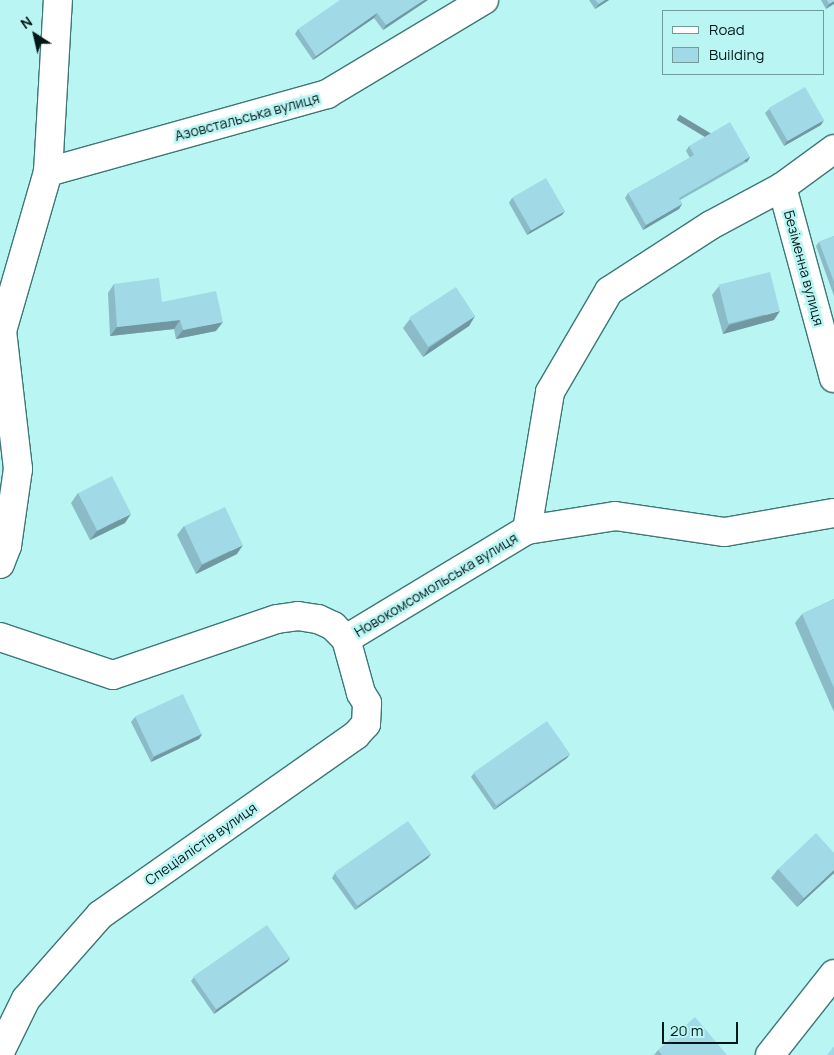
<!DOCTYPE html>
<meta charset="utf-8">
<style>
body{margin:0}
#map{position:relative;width:834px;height:1055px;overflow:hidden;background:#b9f5f3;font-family:Manrope,sans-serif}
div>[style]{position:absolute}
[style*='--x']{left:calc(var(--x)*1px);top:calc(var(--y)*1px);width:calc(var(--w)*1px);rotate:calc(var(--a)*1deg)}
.roads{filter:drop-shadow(1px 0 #3d7776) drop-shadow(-1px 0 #3d7776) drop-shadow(0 1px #3d7776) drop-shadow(0 -1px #3d7776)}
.minor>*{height:28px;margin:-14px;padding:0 14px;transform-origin:14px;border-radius:14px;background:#fff}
.wall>*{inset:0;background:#8abbc6}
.shaded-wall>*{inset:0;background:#7198a1;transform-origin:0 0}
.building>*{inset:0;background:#a1d9e6;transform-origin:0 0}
span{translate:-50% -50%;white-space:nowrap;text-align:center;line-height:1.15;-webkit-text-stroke:5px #b9f5f3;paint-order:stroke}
.street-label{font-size:14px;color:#021918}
.legend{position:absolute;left:662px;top:10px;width:162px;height:65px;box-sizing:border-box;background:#b9f5f3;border:1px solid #709d9b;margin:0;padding:6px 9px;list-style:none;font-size:15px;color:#021918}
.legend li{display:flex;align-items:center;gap:10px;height:25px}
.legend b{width:25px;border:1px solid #709d9b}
.north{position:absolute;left:10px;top:10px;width:50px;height:50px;-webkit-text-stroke:4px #b9f5f3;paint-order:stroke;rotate:325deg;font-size:14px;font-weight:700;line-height:20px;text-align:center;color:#021918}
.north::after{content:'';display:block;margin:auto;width:18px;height:22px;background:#021918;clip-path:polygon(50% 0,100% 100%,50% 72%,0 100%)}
.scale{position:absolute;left:662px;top:1022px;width:76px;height:22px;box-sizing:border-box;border:2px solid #021918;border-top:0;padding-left:6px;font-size:15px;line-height:18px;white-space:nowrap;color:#021918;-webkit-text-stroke:4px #b9f5f3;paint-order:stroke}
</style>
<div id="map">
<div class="roads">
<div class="minor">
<div style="--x:48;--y:172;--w:290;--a:-15.6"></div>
<div style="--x:327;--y:94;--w:183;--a:-30.9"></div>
<div style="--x:782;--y:187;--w:198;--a:74.8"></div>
<div style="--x:527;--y:530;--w:89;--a:-9"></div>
<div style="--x:615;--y:516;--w:111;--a:8.3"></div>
<div style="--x:725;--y:532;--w:111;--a:-9.9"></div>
<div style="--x:0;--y:564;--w:19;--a:-69"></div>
<div style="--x:7;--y:546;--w:78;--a:-81.9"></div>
<div style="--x:18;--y:469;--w:139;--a:-96.6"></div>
<div style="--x:2;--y:331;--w:166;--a:-73.9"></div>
<div style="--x:48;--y:172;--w:172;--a:-86.7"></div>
<div style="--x:0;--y:637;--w:119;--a:18.6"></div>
<div style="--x:113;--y:675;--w:173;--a:-18.9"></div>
<div style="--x:277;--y:619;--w:21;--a:-8"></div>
<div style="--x:298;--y:616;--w:20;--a:9"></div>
<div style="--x:318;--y:619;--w:17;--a:25"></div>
<div style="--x:333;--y:626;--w:18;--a:45"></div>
<div style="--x:346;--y:639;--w:211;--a:-31.1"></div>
<div style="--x:527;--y:530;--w:140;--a:-80.5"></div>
<div style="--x:550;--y:392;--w:117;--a:-59.7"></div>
<div style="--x:609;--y:291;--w:121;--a:-32.9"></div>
<div style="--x:711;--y:225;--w:81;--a:-28.2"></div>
<div style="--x:782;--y:187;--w:64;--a:-36.2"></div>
<div style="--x:0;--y:1052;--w:59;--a:-63.9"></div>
<div style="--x:26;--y:999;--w:112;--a:-48.6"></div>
<div style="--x:100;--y:915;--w:313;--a:-35.1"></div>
<div style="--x:356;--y:735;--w:15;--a:-48"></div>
<div style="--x:366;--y:724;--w:21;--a:-87"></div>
<div style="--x:367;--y:703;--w:12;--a:-121"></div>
<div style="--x:361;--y:693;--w:56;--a:-105.5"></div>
<div style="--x:770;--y:1055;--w:103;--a:-51.7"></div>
</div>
</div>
<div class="wall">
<div style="clip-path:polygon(428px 0,383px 30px,374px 18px,313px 60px,295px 34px,298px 29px)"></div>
<div style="clip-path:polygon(589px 0,609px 0,595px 9px)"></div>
<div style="clip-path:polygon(821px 0,834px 0,826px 9px)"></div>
<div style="clip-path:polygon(769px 109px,821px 125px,784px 146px,765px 113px)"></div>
<div style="clip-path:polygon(689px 146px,750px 157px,747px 162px,680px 200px,682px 204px,679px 209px,643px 230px,625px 198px,628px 193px,690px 158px,686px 151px)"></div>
<div style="clip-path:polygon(512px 198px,562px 215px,527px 235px,509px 203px)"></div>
<div style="clip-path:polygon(834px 236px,834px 296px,816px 246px,819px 242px)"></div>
<div style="clip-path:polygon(114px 284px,162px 302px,216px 331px,176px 339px,174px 329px,110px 336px,108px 293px)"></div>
<div style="clip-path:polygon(719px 286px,774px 320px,723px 334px,712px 295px)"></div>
<div style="clip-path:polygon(475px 316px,469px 326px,423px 357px,403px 328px,410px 319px)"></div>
<div style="clip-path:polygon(78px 493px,125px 523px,90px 540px,71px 503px)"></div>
<div style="clip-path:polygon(184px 526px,237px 554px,196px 574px,177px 535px)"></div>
<div style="clip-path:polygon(834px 599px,834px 712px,795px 623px,802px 614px)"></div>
<div style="clip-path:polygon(135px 717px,202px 734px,199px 739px,151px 762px,131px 722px)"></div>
<div style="clip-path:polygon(567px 758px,494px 810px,471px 777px,474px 773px)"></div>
<div style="clip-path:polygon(834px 853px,834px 873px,797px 907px,771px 878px,778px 869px)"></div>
<div style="clip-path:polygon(431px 854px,428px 858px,355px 910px,332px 878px,335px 873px)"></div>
<div style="clip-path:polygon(290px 958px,287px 962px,214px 1014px,191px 981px,194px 977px)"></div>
<div style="clip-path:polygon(658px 1050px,727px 1055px,654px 1055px)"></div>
</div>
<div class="shaded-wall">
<div style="clip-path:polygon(424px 0,428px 0,383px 30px,386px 25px)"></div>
<div style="clip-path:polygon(605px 0,609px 0,595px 9px,599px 4px)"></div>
<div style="clip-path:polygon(834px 1px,834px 4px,826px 9px,829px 4px)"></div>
<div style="clip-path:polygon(377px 13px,374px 18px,313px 60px,316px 56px)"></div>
<div style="clip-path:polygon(824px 120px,821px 125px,784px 146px,787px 141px)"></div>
<div style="left:750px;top:157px;width:6px;height:82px;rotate:121deg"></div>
<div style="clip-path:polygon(682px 204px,679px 209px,643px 230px,646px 225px)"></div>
<div style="clip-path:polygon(565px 211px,562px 215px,527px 235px,531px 230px)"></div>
<div style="clip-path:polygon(780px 311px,774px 320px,723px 334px,729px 325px)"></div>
<div style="clip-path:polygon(475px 316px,469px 326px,423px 357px,429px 348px)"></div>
<div style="clip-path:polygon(180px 320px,174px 329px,110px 336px,117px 327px)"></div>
<div style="clip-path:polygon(223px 322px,216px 331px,176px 339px,183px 330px)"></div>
<div style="clip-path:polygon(131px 514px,125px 523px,90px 540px,97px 531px)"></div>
<div style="clip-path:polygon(243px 545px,237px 554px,196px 574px,202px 565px)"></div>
<div style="clip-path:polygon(202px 734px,199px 739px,151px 762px,154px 757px)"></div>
<div style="clip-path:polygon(570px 754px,567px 758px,494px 810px,498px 806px)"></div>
<div style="clip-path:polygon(431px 854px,428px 858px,355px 910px,359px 906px)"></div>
<div style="clip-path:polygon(834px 870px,834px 873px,797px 907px,804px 898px)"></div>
<div style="clip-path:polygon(290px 958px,287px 962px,214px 1014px,217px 1009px)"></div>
</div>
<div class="building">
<div style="clip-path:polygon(340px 0,424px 0,386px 25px,377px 13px,316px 56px,298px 29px)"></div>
<div style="clip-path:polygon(595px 0,605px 0,599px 4px)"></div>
<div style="clip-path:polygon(827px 0,834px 0,834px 1px,829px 4px)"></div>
<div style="left:805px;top:87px;width:38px;height:42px;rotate:60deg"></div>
<div style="clip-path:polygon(730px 122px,750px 157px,679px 198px,682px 204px,646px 225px,628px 193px,694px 155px,689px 146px)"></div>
<div style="left:546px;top:178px;width:38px;height:39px;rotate:60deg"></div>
<div style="clip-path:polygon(834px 236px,834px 282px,819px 242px)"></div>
<div style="left:770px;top:272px;width:40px;height:53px;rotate:76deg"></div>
<div style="clip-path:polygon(159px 278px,162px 302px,216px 291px,223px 322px,183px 330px,180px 320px,117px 327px,114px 284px)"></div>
<div style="left:456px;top:287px;width:35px;height:56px;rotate:57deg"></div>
<div style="left:112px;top:476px;width:42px;height:38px;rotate:63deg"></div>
<div style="left:225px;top:507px;width:42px;height:45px;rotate:65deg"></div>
<div style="clip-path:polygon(834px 599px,834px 688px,802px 614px)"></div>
<div style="left:183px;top:694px;width:44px;height:53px;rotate:65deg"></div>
<div style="left:547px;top:721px;width:40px;height:90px;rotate:55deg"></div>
<div style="left:408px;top:821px;width:40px;height:90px;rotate:55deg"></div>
<div style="clip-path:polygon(816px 833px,834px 853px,834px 870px,804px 898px,778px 869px)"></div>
<div style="left:267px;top:925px;width:40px;height:90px;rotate:55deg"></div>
<div style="clip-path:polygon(695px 1017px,727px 1055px,662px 1055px,658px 1050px)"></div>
<div style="clip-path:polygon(834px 1046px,834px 1055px,827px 1055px)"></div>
</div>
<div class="street-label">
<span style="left:247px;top:117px;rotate:-15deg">Азовстальська вулиця</span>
<span style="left:804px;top:268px;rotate:75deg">Безіменна вулиця</span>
<span style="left:436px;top:585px;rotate:-31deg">Новокомсомольська вулиця</span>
<span style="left:201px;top:844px;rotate:-35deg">Спеціалістів вулиця</span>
</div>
<ul class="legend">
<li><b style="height:6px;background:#fff"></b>Road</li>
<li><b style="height:14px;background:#a1d9e6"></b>Building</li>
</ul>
<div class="north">N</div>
<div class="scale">20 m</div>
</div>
